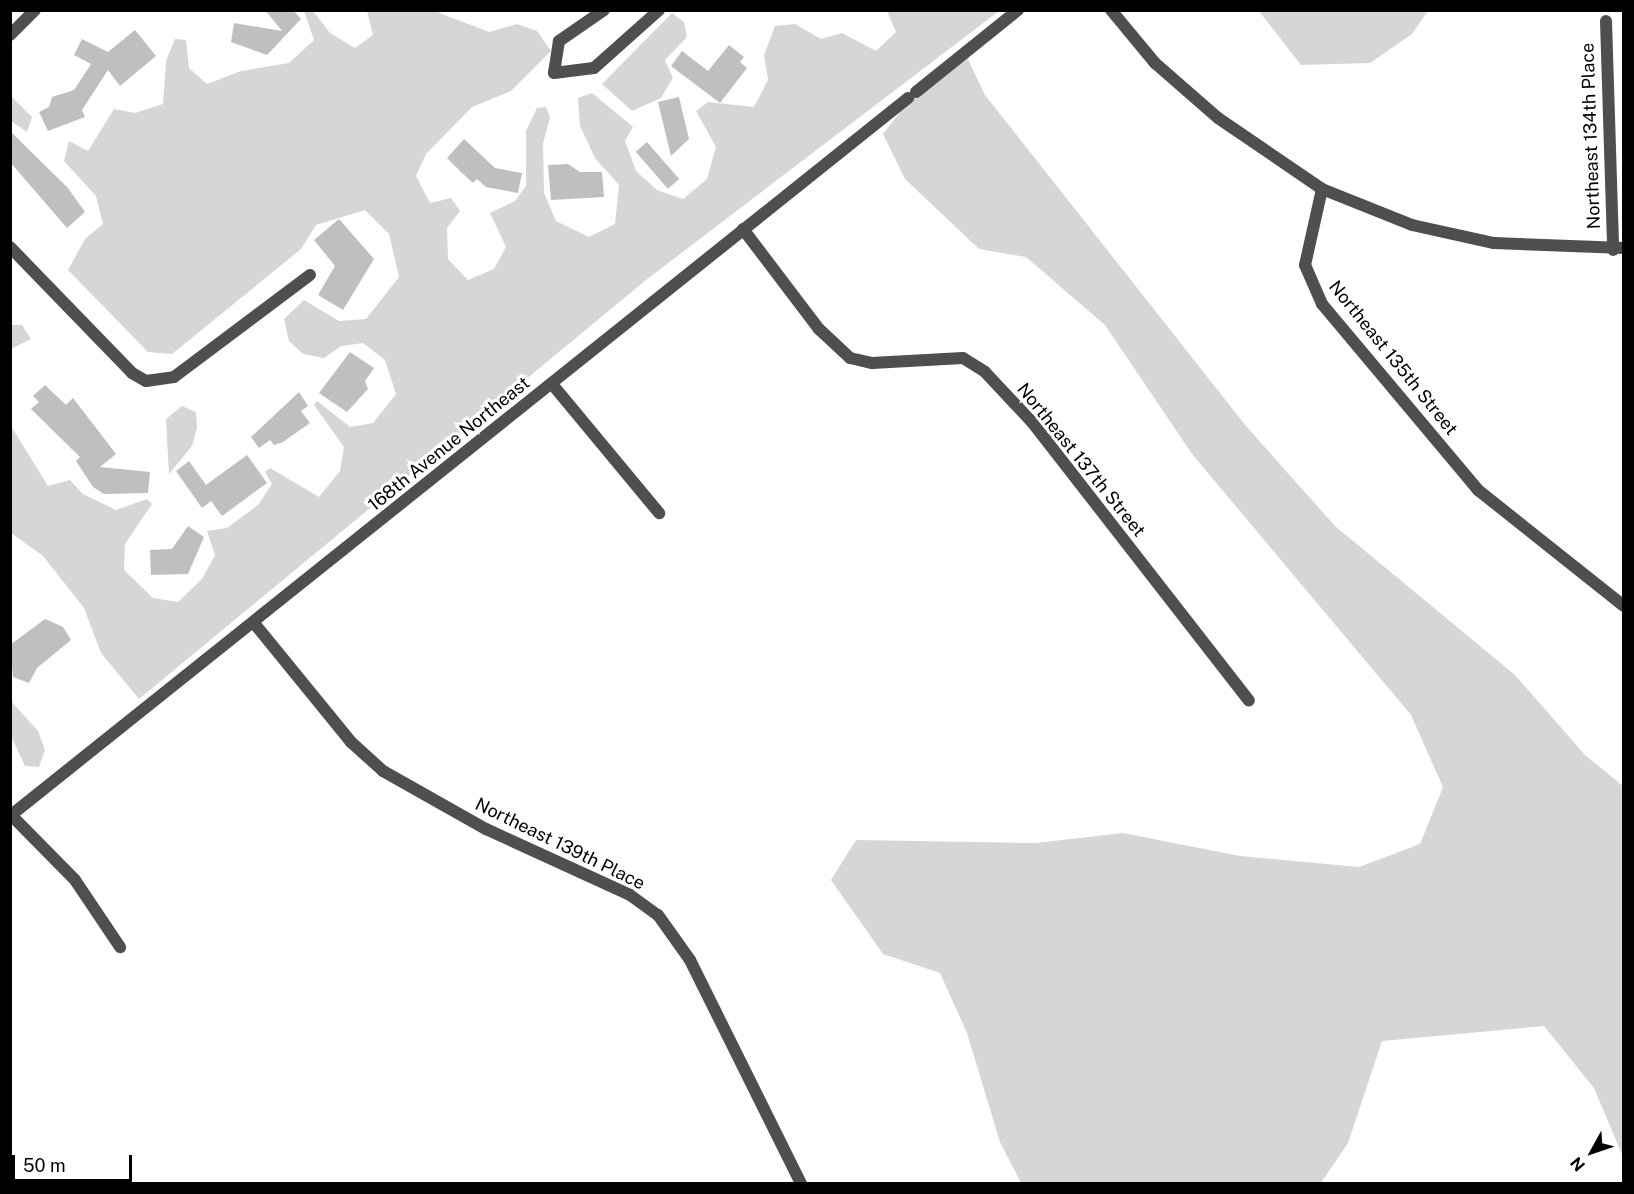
<!DOCTYPE html>
<style>
body{margin:0}
#map{position:relative;width:1634px;height:1194px;overflow:hidden;background:#fff;font-family:"Public Sans",sans-serif}
div>[style]{position:absolute}
[style*='--x']{left:calc(var(--x)*1px);top:calc(var(--y)*1px);width:calc(var(--w)*1px);rotate:calc(var(--a)*1deg)}
.green>*{inset:0;background:#d6d6d6}
.building>*{inset:0;background:#bfbfbf;transform-origin:0 0}
.minor>*{height:12px;margin:-6px;padding:0 6px;transform-origin:6px;border-radius:6px;background:#4f4f4f}
span{translate:-50% -50%;white-space:nowrap;text-align:center;line-height:1.15;-webkit-text-stroke:6px #fff;paint-order:stroke}
.street-label{font-size:18px;color:#000}
.frame{position:absolute;inset:0;border:12px solid #000;pointer-events:none}
.north{position:absolute;left:1562px;top:1122px;width:60px;height:60px;-webkit-text-stroke:4px #fff;paint-order:stroke;rotate:230deg;font-size:16px;font-weight:700;line-height:24px;text-align:center;color:#000}
.north::after{content:'';display:block;margin:auto;width:21px;height:27px;background:#000;clip-path:polygon(50% 0,100% 100%,50% 72%,0 100%)}
.scale{position:absolute;left:12px;top:1155px;width:120px;height:27px;box-sizing:border-box;border:3px solid #000;border-top:0;padding-left:8px;font-size:18px;line-height:21px;white-space:nowrap;color:#000;-webkit-text-stroke:4px #fff;paint-order:stroke}
</style>
<div id="map">
<div class="green">
<div style="clip-path:polygon(304px 11px,313px 11px,330px 33px,355px 48px,373px 35px,367px 11px,432px 10px,489px 32px,517px 24px,537px 31px,551px 51px,511px 91px,472px 107px,426px 154px,416px 176px,430px 203px,451px 198px,460px 211px,447px 228px,448px 259px,468px 280px,494px 269px,506px 247px,490px 213px,515px 201px,526px 186px,526px 131px,537px 108px,546px 107px,550px 118px,543px 143px,544px 193px,556px 221px,589px 237px,615px 224px,619px 185px,595px 158px,580px 126px,578px 98px,592px 93px,633px 127px,625px 141px,636px 171px,657px 190px,683px 199px,707px 179px,716px 147px,696px 111px,708px 102px,754px 107px,768px 80px,764px 55px,775px 26px,795px 24px,821px 39px,842px 33px,876px 51px,896px 32px,887px 11px,999px 11px,646px 280px,139px 699px,101px 653px,84px 608px,43px 556px,11px 533px,11px 426px,48px 486px,70px 480px,83px 494px,116px 510px,147px 499px,152px 504px,125px 544px,124px 570px,153px 598px,178px 602px,202px 579px,215px 555px,207px 531px,227px 528px,258px 505px,272px 484px,265px 472px,270px 468px,319px 497px,340px 471px,344px 447px,314px 405px,317px 401px,350px 427px,373px 423px,396px 394px,385px 360px,363px 343px,341px 346px,324px 358px,303px 354px,289px 341px,284px 319px,304px 300px,339px 321px,366px 319px,399px 277px,389px 234px,365px 210px,316px 225px,301px 249px,172px 354px,148px 352px,68px 270px,85px 239px,103px 224px,96px 196px,64px 161px,69px 141px,88px 151px,114px 109px,135px 113px,163px 104px,166px 61px,175px 39px,186px 40px,189px 68px,207px 84px,241px 71px,289px 63px,314px 40px)"></div>
<div style="clip-path:polygon(1259px 11px,1428px 11px,1412px 34px,1370px 63px,1301px 65px)"></div>
<div style="clip-path:polygon(672px 13px,684px 22px,687px 37px,665px 60px,673px 78px,661px 98px,632px 111px,602px 84px)"></div>
<div style="clip-path:polygon(965px 53px,985px 95px,1246px 426px,1335px 526px,1515px 675px,1585px 755px,1623px 786px,1623px 1157px,1594px 1088px,1544px 1026px,1382px 1041px,1348px 1143px,1321px 1183px,1021px 1183px,1000px 1142px,967px 1033px,940px 973px,883px 954px,831px 880px,856px 840px,1036px 843px,1123px 833px,1240px 856px,1359px 867px,1420px 844px,1443px 787px,1411px 715px,1192px 454px,1105px 325px,1026px 257px,979px 249px,905px 179px,883px 134px,916px 92px)"></div>
<div style="clip-path:polygon(10px 95px,32px 117px,27px 132px,11px 121px)"></div>
<div style="clip-path:polygon(11px 325px,22px 325px,31px 339px,11px 349px)"></div>
<div style="clip-path:polygon(182px 406px,196px 412px,197px 428px,192px 446px,169px 474px,166px 419px)"></div>
<div style="clip-path:polygon(10px 700px,38px 731px,45px 750px,39px 767px,25px 766px,11px 736px)"></div>
</div>
<div class="building">
<div style="clip-path:polygon(265px 10px,293px 10px,301px 19px,267px 55px,231px 42px,234px 23px,282px 31px)"></div>
<div style="clip-path:polygon(135px 30px,156px 56px,120px 86px,108px 70px,82px 110px,85px 117px,48px 131px,39px 112px,49px 107px,52px 97px,74px 90px,91px 64px,74px 55px,82px 39px,108px 52px)"></div>
<div style="clip-path:polygon(729px 45px,744px 57px,740px 62px,747px 68px,720px 103px,671px 66px,682px 51px,708px 71px)"></div>
<div style="clip-path:polygon(679px 97px,689px 139px,671px 156px,658px 102px)"></div>
<div style="clip-path:polygon(10px 131px,68px 188px,85px 212px,67px 228px,10px 162px)"></div>
<div style="clip-path:polygon(464px 139px,495px 168px,522px 173px,518px 193px,486px 187px,477px 179px,473px 183px,462px 173px,447px 158px)"></div>
<div style="left:647px;top:142px;width:49px;height:15px;rotate:49deg"></div>
<div style="clip-path:polygon(568px 164px,580px 172px,602px 172px,604px 197px,551px 200px,548px 165px)"></div>
<div style="clip-path:polygon(339px 219px,374px 259px,343px 310px,318px 295px,335px 266px,314px 240px)"></div>
<div style="clip-path:polygon(350px 352px,374px 368px,365px 381px,368px 389px,347px 412px,319px 393px)"></div>
<div style="clip-path:polygon(45px 385px,66px 405px,73px 398px,116px 454px,100px 467px,150px 472px,148px 493px,104px 494px,93px 487px,76px 461px,80px 457px,31px 409px,39px 402px,33px 396px)"></div>
<div style="clip-path:polygon(299px 392px,308px 406px,301px 411px,310px 423px,283px 442px,274px 445px,270px 440px,259px 448px,251px 437px)"></div>
<div style="clip-path:polygon(247px 455px,267px 483px,222px 516px,211px 501px,202px 508px,176px 471px,189px 461px,206px 485px)"></div>
<div style="clip-path:polygon(188px 526px,204px 537px,188px 574px,151px 575px,150px 550px,172px 549px)"></div>
<div style="clip-path:polygon(45px 619px,63px 627px,71px 640px,37px 668px,29px 683px,13px 677px,10px 645px)"></div>
</div>
<div class="minor">
<div style="--x:604;--y:10;--w:55;--a:145.4"></div>
<div style="--x:559;--y:41;--w:32;--a:99"></div>
<div style="--x:554;--y:73;--w:40;--a:-7.1"></div>
<div style="--x:594;--y:68;--w:87;--a:-41.7"></div>
<div style="--x:1111;--y:10;--w:69;--a:50.3"></div>
<div style="--x:1155;--y:63;--w:84;--a:41.1"></div>
<div style="--x:1218;--y:118;--w:126;--a:34.3"></div>
<div style="--x:1322;--y:189;--w:78;--a:102.6"></div>
<div style="--x:1305;--y:265;--w:43;--a:66.4"></div>
<div style="--x:1322;--y:304;--w:243;--a:50"></div>
<div style="--x:1478;--y:490;--w:186;--a:38.5"></div>
<div style="--x:1606;--y:21;--w:229;--a:88.2"></div>
<div style="--x:10;--y:35;--w:35;--a:-45"></div>
<div style="--x:916;--y:92;--w:131;--a:-38.8"></div>
<div style="--x:1322;--y:189;--w:97;--a:21.8"></div>
<div style="--x:1412;--y:225;--w:84;--a:12.4"></div>
<div style="--x:1494;--y:243;--w:130;--a:2.2"></div>
<div style="--x:743;--y:229;--w:126;--a:52.8"></div>
<div style="--x:819;--y:329;--w:42;--a:43.1"></div>
<div style="--x:850;--y:358;--w:23;--a:13"></div>
<div style="--x:872;--y:363;--w:91;--a:-3.1"></div>
<div style="--x:963;--y:358;--w:26;--a:32"></div>
<div style="--x:985;--y:372;--w:69;--a:46.8"></div>
<div style="--x:1032;--y:422;--w:353;--a:52.1"></div>
<div style="--x:10;--y:247;--w:175;--a:45.9"></div>
<div style="--x:132;--y:373;--w:16;--a:30"></div>
<div style="--x:146;--y:381;--w:28;--a:-8"></div>
<div style="--x:174;--y:377;--w:170;--a:-36.9"></div>
<div style="--x:552;--y:384;--w:168;--a:50.3"></div>
<div style="--x:254;--y:623;--w:154;--a:50.8"></div>
<div style="--x:351;--y:742;--w:43;--a:42.2"></div>
<div style="--x:383;--y:771;--w:118;--a:29.4"></div>
<div style="--x:486;--y:829;--w:158;--a:24.6"></div>
<div style="--x:630;--y:895;--w:34;--a:36"></div>
<div style="--x:658;--y:915;--w:55;--a:54.6"></div>
<div style="--x:690;--y:960;--w:250;--a:63.6"></div>
<div style="--x:11;--y:815;--w:91;--a:45.4"></div>
<div style="--x:75;--y:880;--w:81;--a:56.1"></div>
<div style="--x:10;--y:816;--w:1150;--a:-38.64"></div>
</div>
<div class="street-label">
<span style="left:1591px;top:136px;rotate:-92deg">Northeast 134th Place</span>
<span style="left:1393px;top:358px;rotate:51deg">Northeast 135th Street</span>
<span style="left:449px;top:444px;rotate:-39deg">168th Avenue Northeast</span>
<span style="left:1081px;top:460px;rotate:51deg">Northeast 137th Street</span>
<span style="left:560px;top:844px;rotate:26deg">Northeast 139th Place</span>
</div>
<div class="frame"></div>
<div class="north">N</div>
<div class="scale">50 m</div>
</div>
